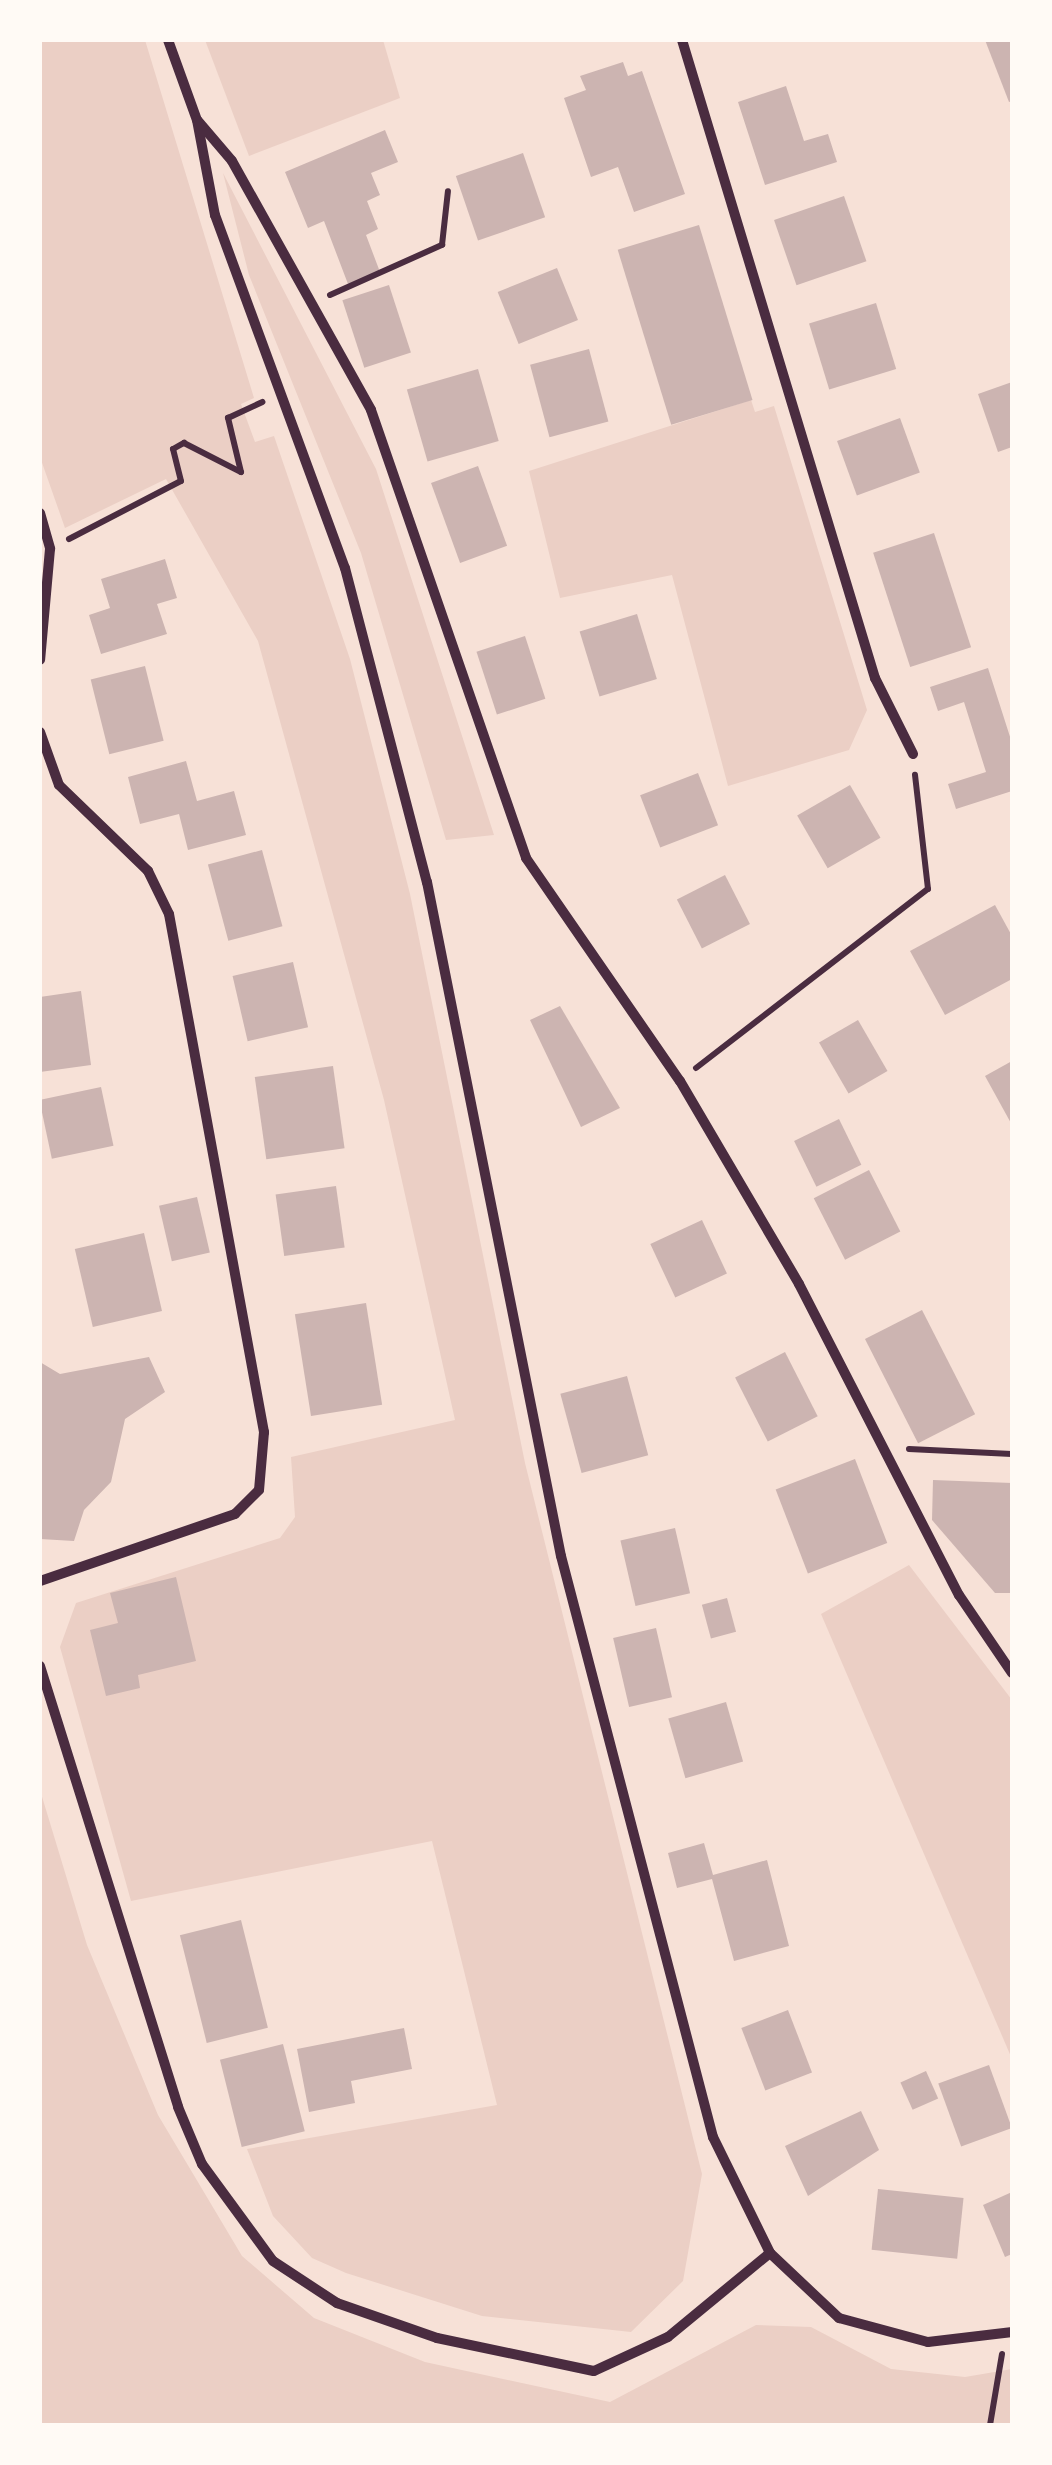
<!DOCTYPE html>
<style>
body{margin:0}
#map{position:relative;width:1052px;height:2465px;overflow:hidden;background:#f7e1d7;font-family:"Crimson Pro",serif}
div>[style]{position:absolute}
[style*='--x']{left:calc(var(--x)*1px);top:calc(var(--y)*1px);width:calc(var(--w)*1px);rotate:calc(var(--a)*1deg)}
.green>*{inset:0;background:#ebcfc5}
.building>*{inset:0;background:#ccb4b1;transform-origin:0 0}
.path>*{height:6px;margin:-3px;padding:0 3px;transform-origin:3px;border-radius:3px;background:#4a2c40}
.minor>*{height:10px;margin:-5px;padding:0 5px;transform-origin:5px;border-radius:5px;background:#4a2c40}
span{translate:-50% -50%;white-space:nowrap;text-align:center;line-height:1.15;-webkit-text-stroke:8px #fffaf5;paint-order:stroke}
.frame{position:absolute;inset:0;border:42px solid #fffaf5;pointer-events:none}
</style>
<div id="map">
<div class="green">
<div style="clip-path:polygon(40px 40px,145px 40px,254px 398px,241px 404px,255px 442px,274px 436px,350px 659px,410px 894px,525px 1463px,702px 2174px,683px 2281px,631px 2332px,482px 2316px,346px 2273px,312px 2258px,273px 2216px,247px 2149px,497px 2105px,432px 1841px,131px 1901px,60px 1647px,76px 1603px,280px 1538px,295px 1517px,291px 1457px,455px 1420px,384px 1100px,258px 641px,166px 479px,65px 528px,40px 457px)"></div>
<div style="clip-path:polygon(205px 40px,383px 40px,400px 98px,249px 156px)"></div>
<div style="clip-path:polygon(223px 173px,376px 469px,494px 835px,446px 840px,361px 553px,249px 275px)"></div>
<div style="clip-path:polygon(751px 400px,755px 412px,774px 406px,867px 710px,849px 750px,728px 786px,672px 575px,560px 598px,529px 471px)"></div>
<div style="clip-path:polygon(909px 1565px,1012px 1700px,1012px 2059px,821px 1614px)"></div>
<div style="clip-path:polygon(40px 1790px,87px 1945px,158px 2115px,242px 2256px,314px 2318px,425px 2362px,610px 2402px,756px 2325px,811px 2327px,891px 2369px,965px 2377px,1012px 2369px,1012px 2425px,40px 2425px)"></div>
</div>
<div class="building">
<div style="clip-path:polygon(985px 40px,1012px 40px,1012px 101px,1009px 102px)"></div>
<div style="clip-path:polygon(623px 62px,628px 76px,642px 71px,685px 194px,634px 212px,618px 167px,591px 177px,564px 98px,586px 90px,580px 76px)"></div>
<div style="clip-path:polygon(786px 86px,804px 141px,828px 134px,837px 162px,765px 185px,738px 102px)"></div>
<div style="clip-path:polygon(385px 130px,398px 162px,371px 173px,380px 195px,367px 201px,378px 229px,366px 235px,380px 272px,348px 284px,324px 221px,308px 228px,285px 172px)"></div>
<div style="left:523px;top:153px;width:68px;height:71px;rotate:71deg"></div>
<div style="left:844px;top:196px;width:69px;height:74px;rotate:71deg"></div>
<div style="left:699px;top:225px;width:183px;height:85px;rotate:73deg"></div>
<div style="left:557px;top:268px;width:56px;height:64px;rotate:68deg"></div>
<div style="left:389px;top:285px;width:71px;height:49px;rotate:72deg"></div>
<div style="left:876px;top:303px;width:69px;height:70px;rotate:73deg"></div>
<div style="left:589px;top:349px;width:75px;height:61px;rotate:75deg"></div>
<div style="left:478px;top:369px;width:75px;height:74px;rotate:74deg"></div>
<div style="clip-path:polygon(1012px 382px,1012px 447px,998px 452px,978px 394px)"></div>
<div style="left:900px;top:418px;width:58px;height:67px;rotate:70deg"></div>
<div style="left:478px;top:466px;width:85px;height:50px;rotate:70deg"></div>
<div style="left:934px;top:533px;width:120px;height:64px;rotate:72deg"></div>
<div style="clip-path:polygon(165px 559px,177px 598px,157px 604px,167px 634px,101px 654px,89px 615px,110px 608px,101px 579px)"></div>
<div style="left:637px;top:614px;width:68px;height:60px;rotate:73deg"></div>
<div style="left:525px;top:636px;width:66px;height:51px;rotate:72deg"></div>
<div style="left:145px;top:666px;width:77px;height:56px;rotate:76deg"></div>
<div style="clip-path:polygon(988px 668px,1012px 743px,1012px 791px,956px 809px,948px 784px,986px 772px,964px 702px,938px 711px,930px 687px)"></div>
<div style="clip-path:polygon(186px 761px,197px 801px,234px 791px,246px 835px,188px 850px,179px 814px,140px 824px,128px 777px)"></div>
<div style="left:698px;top:773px;width:56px;height:62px;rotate:69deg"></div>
<div style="left:850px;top:785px;width:61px;height:61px;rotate:60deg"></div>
<div style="left:262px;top:850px;width:79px;height:56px;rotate:75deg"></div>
<div style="left:725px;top:875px;width:55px;height:54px;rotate:63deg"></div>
<div style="clip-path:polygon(995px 905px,1012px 936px,1012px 979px,945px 1015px,910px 951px)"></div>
<div style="left:293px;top:962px;width:67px;height:62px;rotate:77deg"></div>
<div style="clip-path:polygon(81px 991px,91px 1065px,40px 1072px,40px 997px)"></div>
<div style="clip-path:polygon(560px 1006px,620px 1108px,581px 1127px,530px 1020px)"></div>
<div style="left:858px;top:1020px;width:59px;height:45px;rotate:60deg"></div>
<div style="clip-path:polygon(1012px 1061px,1012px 1125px,985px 1076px)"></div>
<div style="left:333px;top:1066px;width:83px;height:79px;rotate:82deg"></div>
<div style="left:101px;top:1087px;width:60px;height:63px;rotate:78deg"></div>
<div style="left:839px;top:1119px;width:51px;height:50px;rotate:64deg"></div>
<div style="left:869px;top:1170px;width:69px;height:62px;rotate:63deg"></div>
<div style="left:336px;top:1186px;width:62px;height:61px;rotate:82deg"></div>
<div style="left:197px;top:1197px;width:57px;height:39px;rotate:77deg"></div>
<div style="left:702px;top:1220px;width:59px;height:57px;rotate:65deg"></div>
<div style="left:144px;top:1233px;width:80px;height:71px;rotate:77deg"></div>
<div style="left:366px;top:1303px;width:103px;height:72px;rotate:81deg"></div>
<div style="left:922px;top:1310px;width:117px;height:64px;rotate:63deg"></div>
<div style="left:785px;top:1352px;width:72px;height:56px;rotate:63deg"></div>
<div style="clip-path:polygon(149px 1357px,165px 1392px,125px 1419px,111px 1482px,84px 1510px,74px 1541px,40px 1539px,40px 1362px,60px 1374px)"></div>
<div style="left:627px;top:1376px;width:82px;height:69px;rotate:75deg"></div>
<div style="left:855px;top:1459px;width:90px;height:85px;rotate:69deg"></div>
<div style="clip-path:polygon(933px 1480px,1012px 1483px,1012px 1593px,995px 1593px,932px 1520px)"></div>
<div style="left:675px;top:1528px;width:67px;height:56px;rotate:77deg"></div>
<div style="clip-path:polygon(176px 1577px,196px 1661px,138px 1675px,140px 1688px,106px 1696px,90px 1630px,118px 1623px,110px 1593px)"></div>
<div style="left:727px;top:1598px;width:35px;height:26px;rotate:75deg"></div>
<div style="left:656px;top:1628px;width:71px;height:44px;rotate:77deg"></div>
<div style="left:726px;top:1702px;width:62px;height:60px;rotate:74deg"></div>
<div style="clip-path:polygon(704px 1843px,713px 1875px,767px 1860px,789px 1946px,734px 1961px,712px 1879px,677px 1888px,668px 1853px)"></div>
<div style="left:241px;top:1920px;width:111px;height:63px;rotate:76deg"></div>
<div style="left:788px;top:2010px;width:67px;height:50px;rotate:69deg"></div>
<div style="clip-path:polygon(404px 2028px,412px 2069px,351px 2081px,355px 2103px,309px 2112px,297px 2049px)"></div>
<div style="left:283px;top:2044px;width:90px;height:65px;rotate:76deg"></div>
<div style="left:989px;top:2065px;width:67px;height:54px;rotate:70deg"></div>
<div style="left:926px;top:2071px;width:30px;height:28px;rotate:66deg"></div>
<div style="clip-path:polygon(861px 2111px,879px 2150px,808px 2196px,785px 2146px)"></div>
<div style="left:878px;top:2189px;width:86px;height:61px;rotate:6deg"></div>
<div style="clip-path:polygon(1012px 2192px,1012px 2254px,1005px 2257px,983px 2205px)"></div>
</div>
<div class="path">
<div style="--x:330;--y:295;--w:123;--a:-24.1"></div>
<div style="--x:442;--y:245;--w:54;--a:-83.7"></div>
<div style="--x:69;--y:539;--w:126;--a:-27.4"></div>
<div style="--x:181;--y:481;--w:33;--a:-104"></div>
<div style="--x:173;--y:449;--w:13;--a:-29"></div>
<div style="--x:184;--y:443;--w:64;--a:27"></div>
<div style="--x:241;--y:472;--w:56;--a:-103.5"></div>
<div style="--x:228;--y:418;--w:38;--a:-25"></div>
<div style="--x:696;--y:1068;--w:293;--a:-37.7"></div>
<div style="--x:928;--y:889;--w:115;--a:-96.5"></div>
<div style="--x:909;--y:1449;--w:103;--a:2.8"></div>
<div style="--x:990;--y:2425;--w:72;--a:-80.4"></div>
</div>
<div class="minor">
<div style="--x:168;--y:40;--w:85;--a:70.1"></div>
<div style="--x:197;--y:120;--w:97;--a:79.3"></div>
<div style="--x:215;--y:215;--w:376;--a:69.8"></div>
<div style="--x:345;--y:568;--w:325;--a:75.4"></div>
<div style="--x:427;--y:882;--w:687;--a:78.76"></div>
<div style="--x:561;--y:1556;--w:601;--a:75.34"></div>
<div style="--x:713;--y:2137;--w:129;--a:63.8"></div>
<div style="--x:770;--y:2253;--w:95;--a:43.3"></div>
<div style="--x:839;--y:2318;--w:92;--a:15.1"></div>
<div style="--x:928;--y:2342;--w:85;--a:-6.8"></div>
<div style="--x:682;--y:40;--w:667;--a:73.17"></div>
<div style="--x:875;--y:678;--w:85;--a:63.4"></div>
<div style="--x:198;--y:121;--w:52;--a:49.6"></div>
<div style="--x:232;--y:161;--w:285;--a:60.8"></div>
<div style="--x:371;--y:410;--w:474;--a:70.9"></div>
<div style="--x:526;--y:858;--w:271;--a:55.4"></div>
<div style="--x:680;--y:1081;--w:235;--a:59.6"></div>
<div style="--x:799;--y:1284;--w:350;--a:62.8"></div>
<div style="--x:959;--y:1595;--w:94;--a:55.8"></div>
<div style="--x:40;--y:513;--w:37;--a:74"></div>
<div style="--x:50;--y:549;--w:111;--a:95.1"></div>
<div style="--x:40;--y:732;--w:56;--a:70.3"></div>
<div style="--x:59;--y:785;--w:124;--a:44"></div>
<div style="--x:148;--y:871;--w:48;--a:64"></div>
<div style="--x:169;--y:914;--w:527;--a:79.61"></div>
<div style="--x:264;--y:1432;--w:58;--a:94.9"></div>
<div style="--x:259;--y:1490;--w:34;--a:135"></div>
<div style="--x:235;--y:1514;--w:206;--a:161"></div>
<div style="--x:40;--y:1666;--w:462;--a:72.6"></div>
<div style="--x:178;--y:2107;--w:62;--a:67.2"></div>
<div style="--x:202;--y:2164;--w:120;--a:53.8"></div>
<div style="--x:273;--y:2261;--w:77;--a:33.3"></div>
<div style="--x:337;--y:2303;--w:106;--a:19.3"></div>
<div style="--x:437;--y:2338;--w:160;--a:11.9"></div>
<div style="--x:594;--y:2371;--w:81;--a:-24.7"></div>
<div style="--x:668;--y:2337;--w:132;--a:-39.5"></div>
</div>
<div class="frame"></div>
</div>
